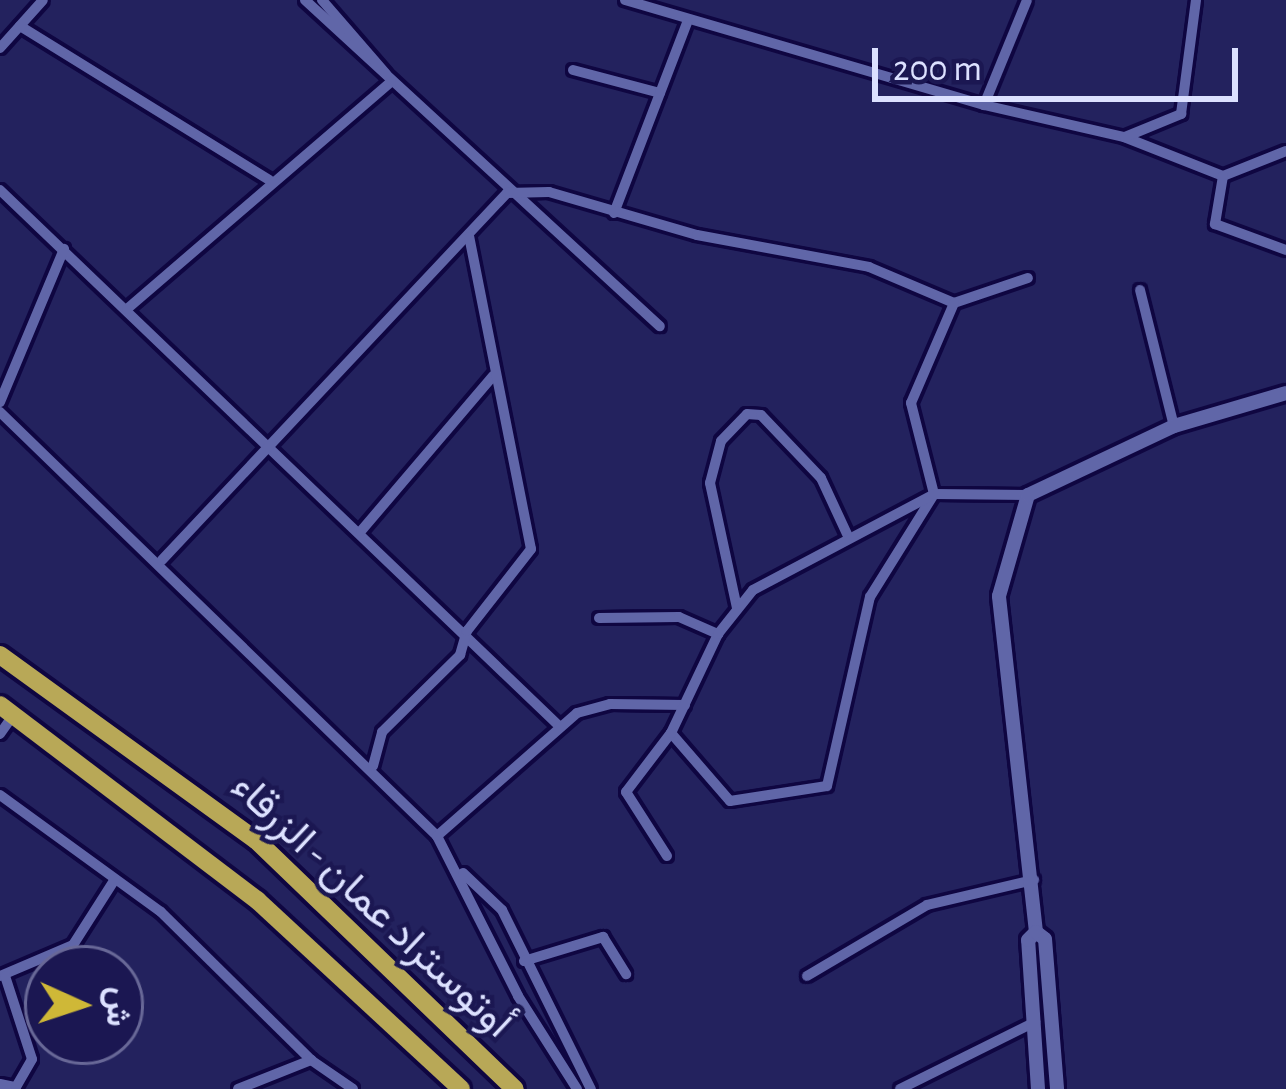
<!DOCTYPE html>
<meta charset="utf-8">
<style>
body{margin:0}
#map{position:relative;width:1286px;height:1089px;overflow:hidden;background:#23225e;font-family:"Alegreya Sans",Vazirmatn,sans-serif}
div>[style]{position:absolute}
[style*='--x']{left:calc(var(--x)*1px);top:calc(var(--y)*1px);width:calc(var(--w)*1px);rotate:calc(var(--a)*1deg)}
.roads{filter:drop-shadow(3px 0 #0f0641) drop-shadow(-3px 0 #0f0641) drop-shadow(0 3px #0f0641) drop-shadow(0 -3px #0f0641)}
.minor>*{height:10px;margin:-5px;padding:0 5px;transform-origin:5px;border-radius:5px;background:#6066a8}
.tertiary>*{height:14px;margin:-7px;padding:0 7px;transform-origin:7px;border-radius:7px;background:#6066a8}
.trunk>*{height:18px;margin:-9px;padding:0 9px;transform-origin:9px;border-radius:9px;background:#b8a857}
span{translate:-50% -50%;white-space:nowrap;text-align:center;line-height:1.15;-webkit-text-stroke:9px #1b1752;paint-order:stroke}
.street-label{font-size:42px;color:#dce1ff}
.north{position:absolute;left:24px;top:945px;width:120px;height:120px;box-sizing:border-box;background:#1b1752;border:3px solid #686897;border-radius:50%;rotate:93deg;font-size:33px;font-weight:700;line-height:48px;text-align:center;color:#dce1ff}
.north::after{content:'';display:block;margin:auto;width:42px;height:54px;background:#cfb837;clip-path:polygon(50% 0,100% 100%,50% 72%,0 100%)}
.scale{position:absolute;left:872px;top:48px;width:366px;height:54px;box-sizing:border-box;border:6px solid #dce1ff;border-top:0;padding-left:15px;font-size:36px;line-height:42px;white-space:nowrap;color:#dce1ff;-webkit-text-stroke:9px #1b1752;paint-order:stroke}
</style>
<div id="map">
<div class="roads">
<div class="minor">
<div style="--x:305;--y:0;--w:482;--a:42.6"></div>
<div style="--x:322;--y:0;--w:98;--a:49.1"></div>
<div style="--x:625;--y:0;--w:374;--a:16.3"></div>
<div style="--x:984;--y:105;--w:144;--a:12.9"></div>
<div style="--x:1124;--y:137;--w:106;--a:21.5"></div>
<div style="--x:20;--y:26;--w:293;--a:31.7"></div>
<div style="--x:0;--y:48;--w:64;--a:-48.1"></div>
<div style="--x:573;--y:70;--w:90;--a:14.8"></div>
<div style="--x:984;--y:105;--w:113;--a:-67.7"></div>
<div style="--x:1125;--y:137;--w:61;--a:-22.3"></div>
<div style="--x:1181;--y:114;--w:115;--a:-82.5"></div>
<div style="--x:1286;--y:151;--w:68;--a:158.4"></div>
<div style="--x:1223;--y:176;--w:49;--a:99.5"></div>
<div style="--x:1215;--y:224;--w:76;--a:20.1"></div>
<div style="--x:0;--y:190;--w:772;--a:43.79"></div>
<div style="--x:614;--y:213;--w:204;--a:-69"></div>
<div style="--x:1140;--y:290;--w:140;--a:76"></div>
<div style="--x:127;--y:309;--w:348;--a:-40.7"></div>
<div style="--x:0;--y:402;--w:166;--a:-67.3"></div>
<div style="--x:0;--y:412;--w:609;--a:44.13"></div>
<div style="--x:437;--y:836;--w:179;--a:63.1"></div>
<div style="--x:518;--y:996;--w:110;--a:57.6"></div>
<div style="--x:361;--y:531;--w:204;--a:-49.6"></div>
<div style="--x:162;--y:560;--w:504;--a:-46.77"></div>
<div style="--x:507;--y:193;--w:42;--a:-1.4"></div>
<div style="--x:549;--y:192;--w:154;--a:16.2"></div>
<div style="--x:697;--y:235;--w:175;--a:10.5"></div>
<div style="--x:869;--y:267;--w:92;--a:23"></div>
<div style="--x:954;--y:303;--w:78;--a:-18.7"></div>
<div style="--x:737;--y:608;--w:128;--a:-102.2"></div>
<div style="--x:710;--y:483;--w:43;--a:-75.3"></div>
<div style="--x:721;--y:441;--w:37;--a:-46"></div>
<div style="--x:747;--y:414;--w:14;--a:4"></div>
<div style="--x:761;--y:415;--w:87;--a:46.4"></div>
<div style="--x:821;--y:478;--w:62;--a:65.1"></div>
<div style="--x:599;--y:618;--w:80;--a:-0.7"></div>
<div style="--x:679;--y:617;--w:43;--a:23.6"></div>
<div style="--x:671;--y:733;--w:90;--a:49.1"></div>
<div style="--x:730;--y:801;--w:98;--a:-8.8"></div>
<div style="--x:827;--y:786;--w:194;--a:-77.2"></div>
<div style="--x:870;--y:597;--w:121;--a:-58.1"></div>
<div style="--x:934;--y:494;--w:94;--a:-104.2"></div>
<div style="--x:911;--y:403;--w:109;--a:-66.7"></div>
<div style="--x:0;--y:734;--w:24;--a:-55"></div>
<div style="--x:373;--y:766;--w:35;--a:-75"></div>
<div style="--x:382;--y:732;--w:110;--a:-44.6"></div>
<div style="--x:460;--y:655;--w:25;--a:-74"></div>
<div style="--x:467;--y:631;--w:104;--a:-52"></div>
<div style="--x:531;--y:549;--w:318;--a:-101.2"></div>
<div style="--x:0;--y:795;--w:199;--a:36"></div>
<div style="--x:161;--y:912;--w:211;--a:44.6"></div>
<div style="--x:311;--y:1060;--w:51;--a:34.6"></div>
<div style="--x:437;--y:836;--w:186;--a:-41.3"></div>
<div style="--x:577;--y:713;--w:34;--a:-15"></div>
<div style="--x:610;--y:704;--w:75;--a:0.8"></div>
<div style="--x:667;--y:856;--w:76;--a:-122.6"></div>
<div style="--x:626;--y:792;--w:74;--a:-52.7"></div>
<div style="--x:671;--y:733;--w:110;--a:-64.6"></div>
<div style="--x:718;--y:634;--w:56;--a:-51.5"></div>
<div style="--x:753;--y:590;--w:205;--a:-27.9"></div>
<div style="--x:934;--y:494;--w:94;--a:0.6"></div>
<div style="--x:463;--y:873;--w:54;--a:43.5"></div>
<div style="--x:502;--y:910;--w:200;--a:63.6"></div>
<div style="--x:524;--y:961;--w:83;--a:-16.9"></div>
<div style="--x:603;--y:937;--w:44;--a:58.1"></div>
<div style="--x:0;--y:976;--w:79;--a:-23"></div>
<div style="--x:73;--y:945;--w:78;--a:-57.5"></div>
<div style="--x:807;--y:976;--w:139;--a:-30.6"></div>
<div style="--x:927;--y:905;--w:110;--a:-13.2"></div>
<div style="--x:0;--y:1084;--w:16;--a:11"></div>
<div style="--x:16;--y:1087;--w:32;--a:-60"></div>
<div style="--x:32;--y:1059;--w:87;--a:-108"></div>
<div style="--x:238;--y:1089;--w:79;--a:-21.7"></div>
<div style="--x:900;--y:1089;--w:151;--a:-26.4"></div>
</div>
<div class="tertiary">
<div style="--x:1036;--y:932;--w:338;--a:-96.3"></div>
<div style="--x:999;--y:596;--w:105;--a:-74"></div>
<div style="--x:1028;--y:495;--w:161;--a:-25.3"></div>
<div style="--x:1174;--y:426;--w:117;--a:-16.4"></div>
<div style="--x:1038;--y:1089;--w:149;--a:-93.8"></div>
<div style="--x:1028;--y:940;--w:11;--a:-45"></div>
<div style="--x:1036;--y:932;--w:11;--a:38"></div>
<div style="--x:1045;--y:939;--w:150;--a:85.4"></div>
</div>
<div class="trunk">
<div style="--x:0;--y:655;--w:316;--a:35.9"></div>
<div style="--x:256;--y:840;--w:359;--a:43.9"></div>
<div style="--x:0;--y:705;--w:323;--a:37.2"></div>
<div style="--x:257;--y:900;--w:278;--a:42.8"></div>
</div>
</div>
<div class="street-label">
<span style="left:372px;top:905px;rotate:43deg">أوتوستراد عمان - الزرقاء</span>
</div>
<div class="north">ش</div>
<div class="scale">200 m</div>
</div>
